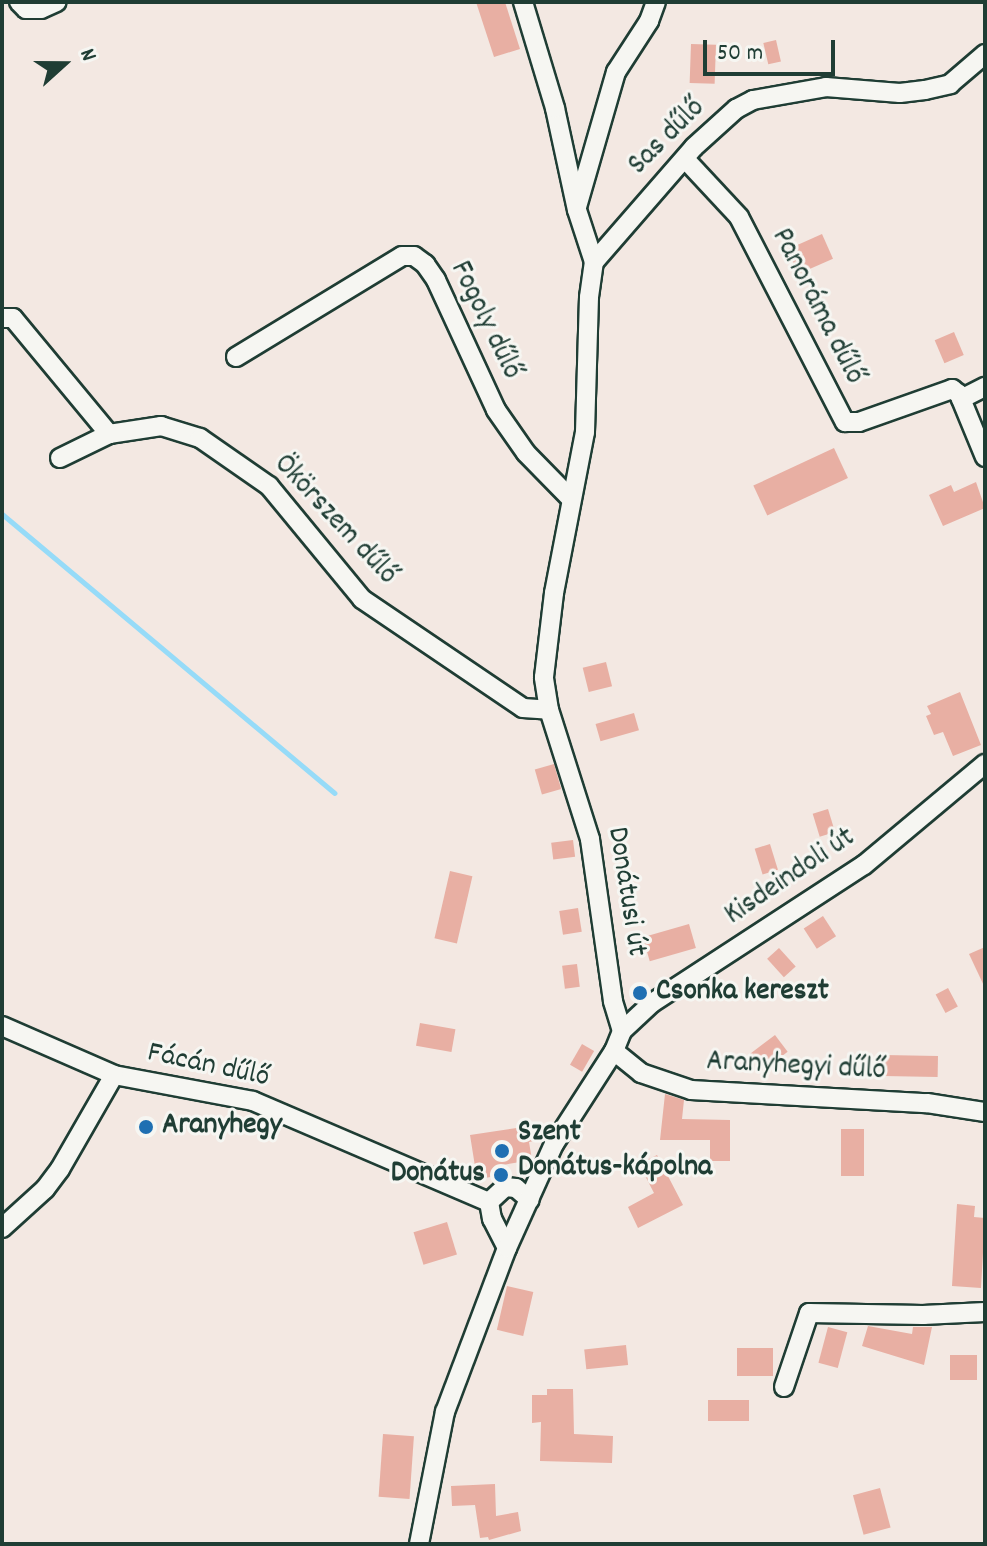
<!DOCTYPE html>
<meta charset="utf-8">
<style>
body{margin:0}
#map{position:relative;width:987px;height:1546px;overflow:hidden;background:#f3e8e2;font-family:Dekko,sans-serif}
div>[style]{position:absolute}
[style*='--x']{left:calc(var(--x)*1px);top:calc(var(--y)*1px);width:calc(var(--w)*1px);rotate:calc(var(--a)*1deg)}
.stream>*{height:5px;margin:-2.5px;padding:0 2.5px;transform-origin:2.5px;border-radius:2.5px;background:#96dbf8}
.building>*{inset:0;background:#e8afa3;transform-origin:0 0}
.roads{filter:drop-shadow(2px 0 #1f3d34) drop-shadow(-2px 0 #1f3d34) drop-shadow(0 2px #1f3d34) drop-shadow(0 -2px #1f3d34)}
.minor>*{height:18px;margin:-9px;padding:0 9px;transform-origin:9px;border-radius:9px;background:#f6f6f2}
.dots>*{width:22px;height:22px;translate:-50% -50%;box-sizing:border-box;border:4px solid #f6f6f2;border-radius:50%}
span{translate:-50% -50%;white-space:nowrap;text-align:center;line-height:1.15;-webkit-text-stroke:6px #f6f6f2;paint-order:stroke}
.street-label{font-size:30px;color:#1f3d34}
.poi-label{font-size:30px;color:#1f3d34;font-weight:700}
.left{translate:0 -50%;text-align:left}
.right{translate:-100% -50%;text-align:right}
.frame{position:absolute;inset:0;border:4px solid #1f3d34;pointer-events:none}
.north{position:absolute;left:24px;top:24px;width:80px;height:80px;-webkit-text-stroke:6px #f6f6f2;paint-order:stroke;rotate:69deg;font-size:22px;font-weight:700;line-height:32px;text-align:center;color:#1f3d34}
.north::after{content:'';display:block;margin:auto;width:28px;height:36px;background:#1f3d34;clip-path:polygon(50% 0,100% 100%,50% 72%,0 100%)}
.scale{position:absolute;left:703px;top:40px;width:132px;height:36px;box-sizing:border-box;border:4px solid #1f3d34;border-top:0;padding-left:10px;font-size:24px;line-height:28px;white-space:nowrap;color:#1f3d34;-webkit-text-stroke:6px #f6f6f2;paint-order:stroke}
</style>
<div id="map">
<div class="stream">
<div style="--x:2;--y:514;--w:434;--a:40"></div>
</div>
<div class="building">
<div style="clip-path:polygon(476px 2px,505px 2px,520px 49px,494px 57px)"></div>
<div style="left:776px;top:40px;width:22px;height:13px;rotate:77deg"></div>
<div style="left:691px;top:44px;width:25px;height:39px;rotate:2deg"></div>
<div style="left:822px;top:234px;width:27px;height:38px;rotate:66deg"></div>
<div style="left:954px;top:332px;width:25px;height:21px;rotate:67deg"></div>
<div style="left:834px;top:448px;width:33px;height:89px;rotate:65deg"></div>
<div style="clip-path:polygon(976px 482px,985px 508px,943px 526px,929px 495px,951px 485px,954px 492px)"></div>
<div style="left:606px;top:662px;width:25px;height:24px;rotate:76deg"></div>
<div style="clip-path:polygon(960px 692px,981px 745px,953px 756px,943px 732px,934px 735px,926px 716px,931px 714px,927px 706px)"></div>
<div style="left:634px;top:713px;width:18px;height:40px;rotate:74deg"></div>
<div style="left:554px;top:764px;width:26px;height:20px;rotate:74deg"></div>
<div style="left:828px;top:809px;width:24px;height:16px;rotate:73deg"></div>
<div style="left:573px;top:840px;width:17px;height:22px;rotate:83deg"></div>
<div style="left:770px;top:844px;width:27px;height:16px;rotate:73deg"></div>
<div style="left:450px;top:871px;width:23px;height:69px;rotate:13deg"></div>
<div style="left:578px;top:908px;width:24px;height:19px;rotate:81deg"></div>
<div style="left:823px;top:916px;width:24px;height:23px;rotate:57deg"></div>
<div style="left:689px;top:924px;width:25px;height:48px;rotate:74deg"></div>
<div style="clip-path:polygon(985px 947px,985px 988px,969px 954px)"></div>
<div style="left:779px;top:948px;width:25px;height:16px;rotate:48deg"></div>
<div style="left:577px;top:964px;width:23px;height:15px;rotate:83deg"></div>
<div style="left:948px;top:988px;width:21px;height:14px;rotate:62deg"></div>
<div style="left:420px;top:1023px;width:36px;height:23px;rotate:10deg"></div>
<div style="left:775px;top:1035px;width:21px;height:31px;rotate:53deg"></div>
<div style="left:582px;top:1044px;width:14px;height:24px;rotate:30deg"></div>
<div style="left:884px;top:1055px;width:54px;height:21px;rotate:1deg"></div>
<div style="clip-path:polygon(665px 1094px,684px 1100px,682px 1119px,730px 1120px,730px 1161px,710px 1161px,710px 1140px,660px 1140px)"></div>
<div style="clip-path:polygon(537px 1125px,539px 1140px,529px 1142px,532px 1160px,497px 1166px,498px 1176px,477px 1179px,470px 1135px)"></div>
<div style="left:841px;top:1129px;width:23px;height:47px"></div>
<div style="clip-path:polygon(657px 1155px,683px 1205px,638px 1228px,628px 1207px,654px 1193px,639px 1164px)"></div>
<div style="clip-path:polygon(957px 1204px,975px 1206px,974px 1217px,985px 1218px,981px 1288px,952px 1286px)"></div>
<div style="left:447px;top:1222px;width:34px;height:35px;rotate:73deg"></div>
<div style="left:507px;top:1286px;width:27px;height:45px;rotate:13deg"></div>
<div style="clip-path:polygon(868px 1326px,912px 1334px,913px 1327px,932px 1327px,924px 1365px,862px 1346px)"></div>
<div style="left:828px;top:1327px;width:20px;height:37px;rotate:15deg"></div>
<div style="left:626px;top:1345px;width:20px;height:42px;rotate:84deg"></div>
<div style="left:737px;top:1348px;width:36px;height:28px"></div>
<div style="left:950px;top:1355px;width:27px;height:25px"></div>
<div style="clip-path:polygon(547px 1389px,573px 1389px,574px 1434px,613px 1436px,612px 1463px,540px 1461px,541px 1422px,532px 1423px,532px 1395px,547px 1395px)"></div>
<div style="left:708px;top:1400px;width:41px;height:21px"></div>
<div style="left:383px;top:1434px;width:31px;height:63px;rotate:4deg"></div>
<div style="clip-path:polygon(495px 1484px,496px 1516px,518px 1512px,521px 1531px,489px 1540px,488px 1537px,480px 1538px,475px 1505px,452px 1506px,451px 1486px)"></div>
<div style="left:880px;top:1488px;width:41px;height:28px;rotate:75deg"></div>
</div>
<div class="roads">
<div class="minor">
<div style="--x:19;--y:2;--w:10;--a:45"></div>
<div style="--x:26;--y:9;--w:15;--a:0"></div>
<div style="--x:41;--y:9;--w:17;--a:-24"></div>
<div style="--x:685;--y:159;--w:79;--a:47"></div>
<div style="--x:739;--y:217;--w:231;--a:62.7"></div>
<div style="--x:845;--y:422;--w:14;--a:0"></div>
<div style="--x:859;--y:422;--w:99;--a:-19.5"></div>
<div style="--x:952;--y:389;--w:9;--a:36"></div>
<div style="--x:959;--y:394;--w:68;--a:67.6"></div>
<div style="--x:577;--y:207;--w:141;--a:-73.9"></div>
<div style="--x:616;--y:72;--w:61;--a:-57.1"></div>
<div style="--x:649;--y:21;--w:20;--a:-70"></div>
<div style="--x:594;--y:262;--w:152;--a:-49"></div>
<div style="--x:694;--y:147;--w:57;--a:-42.1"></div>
<div style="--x:736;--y:109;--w:19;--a:-28"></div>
<div style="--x:753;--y:100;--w:74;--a:-10.1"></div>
<div style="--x:826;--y:87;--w:74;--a:4.6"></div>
<div style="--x:900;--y:93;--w:25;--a:-7"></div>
<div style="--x:925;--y:90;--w:26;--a:-13"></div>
<div style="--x:950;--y:84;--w:46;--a:-40.6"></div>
<div style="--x:2;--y:318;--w:11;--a:0"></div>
<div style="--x:13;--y:318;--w:151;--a:50.4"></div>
<div style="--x:236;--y:357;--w:194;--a:-31.3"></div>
<div style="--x:402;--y:256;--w:12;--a:0"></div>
<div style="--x:414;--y:256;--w:14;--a:36"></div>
<div style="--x:425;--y:264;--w:19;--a:55"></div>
<div style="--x:436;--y:280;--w:143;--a:65.2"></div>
<div style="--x:496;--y:410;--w:52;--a:55.1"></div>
<div style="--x:526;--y:453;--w:63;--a:45.6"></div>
<div style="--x:961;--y:399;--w:27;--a:-27"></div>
<div style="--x:60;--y:458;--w:55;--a:-26.1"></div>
<div style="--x:109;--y:434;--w:53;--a:-8.7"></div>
<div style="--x:161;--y:426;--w:41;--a:17.1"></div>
<div style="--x:200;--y:438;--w:84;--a:34.8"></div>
<div style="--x:269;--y:486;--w:146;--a:50.5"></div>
<div style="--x:362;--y:599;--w:194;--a:34.1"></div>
<div style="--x:523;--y:708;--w:26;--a:4"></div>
<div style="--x:2;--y:1026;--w:122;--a:23.6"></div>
<div style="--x:114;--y:1075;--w:141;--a:10.6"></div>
<div style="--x:253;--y:1101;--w:257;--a:23.2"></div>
<div style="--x:622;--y:1031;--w:41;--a:-43"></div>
<div style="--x:652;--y:1003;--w:253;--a:-33.1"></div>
<div style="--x:864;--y:865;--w:158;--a:-39.9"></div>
<div style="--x:614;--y:1051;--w:35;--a:39"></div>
<div style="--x:641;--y:1073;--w:53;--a:18.8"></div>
<div style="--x:691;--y:1090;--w:236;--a:3.2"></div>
<div style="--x:927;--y:1103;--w:59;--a:8.8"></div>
<div style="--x:2;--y:1228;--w:58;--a:-42.2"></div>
<div style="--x:45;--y:1189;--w:25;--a:-53"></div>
<div style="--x:60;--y:1169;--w:108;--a:-60.1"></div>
<div style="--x:507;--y:1248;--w:33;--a:-117"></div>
<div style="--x:492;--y:1219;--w:17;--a:-100"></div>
<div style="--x:489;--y:1202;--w:22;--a:-43"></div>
<div style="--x:505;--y:1187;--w:11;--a:5"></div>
<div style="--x:516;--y:1188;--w:18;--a:41"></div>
<div style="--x:784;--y:1387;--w:78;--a:-71.3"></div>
<div style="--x:809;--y:1313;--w:114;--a:1"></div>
<div style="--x:923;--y:1315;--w:62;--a:-2.8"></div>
<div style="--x:419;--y:1544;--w:135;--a:-78.9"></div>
<div style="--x:445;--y:1412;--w:175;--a:-69.3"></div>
<div style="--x:507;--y:1248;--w:114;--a:-65.7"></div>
<div style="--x:554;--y:1144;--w:111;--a:-57.2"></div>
<div style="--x:614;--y:1051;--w:22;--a:-68"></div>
<div style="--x:622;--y:1031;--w:31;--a:-107"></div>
<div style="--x:613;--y:1001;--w:164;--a:-98.1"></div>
<div style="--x:590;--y:839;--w:135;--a:-107.6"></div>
<div style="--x:549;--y:710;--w:33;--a:-99"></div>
<div style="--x:544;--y:677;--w:85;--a:-83.2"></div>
<div style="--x:554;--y:593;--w:164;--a:-79.1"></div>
<div style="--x:585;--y:432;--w:135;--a:-88.3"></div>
<div style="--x:589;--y:297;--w:35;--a:-82"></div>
<div style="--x:594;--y:262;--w:55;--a:-108.1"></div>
<div style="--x:577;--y:210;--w:104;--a:-102.2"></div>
<div style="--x:555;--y:108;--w:111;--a:-106.8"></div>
</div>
</div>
<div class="dots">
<div style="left:640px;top:993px;background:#1f6fb2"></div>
<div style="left:146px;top:1127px;background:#1f6fb2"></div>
<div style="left:502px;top:1151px;background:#1f6fb2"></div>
<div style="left:501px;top:1175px;background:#1f6fb2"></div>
</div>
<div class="street-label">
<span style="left:668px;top:138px;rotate:-45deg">Sas dűlő</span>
<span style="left:816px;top:307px;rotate:63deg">Panoráma dűlő</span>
<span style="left:484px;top:321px;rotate:64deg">Fogoly dűlő</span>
<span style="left:334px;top:521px;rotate:47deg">Ökörszem dűlő</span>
<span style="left:791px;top:878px;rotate:-34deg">Kisdeindoli út</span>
<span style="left:625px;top:892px;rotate:81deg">Donátusi út</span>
<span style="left:208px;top:1067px;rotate:12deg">Fácán dűlő</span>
<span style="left:796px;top:1068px;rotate:3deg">Aranyhegyi dűlő</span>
</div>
<div class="poi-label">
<span class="left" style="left:656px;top:993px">Csonka kereszt</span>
<span class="left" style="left:162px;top:1127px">Aranyhegy</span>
<span class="left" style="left:518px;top:1151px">Szent<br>Donátus-kápolna</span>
<span class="right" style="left:485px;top:1175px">Donátus</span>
</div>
<div class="frame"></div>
<div class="north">N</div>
<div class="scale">50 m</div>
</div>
